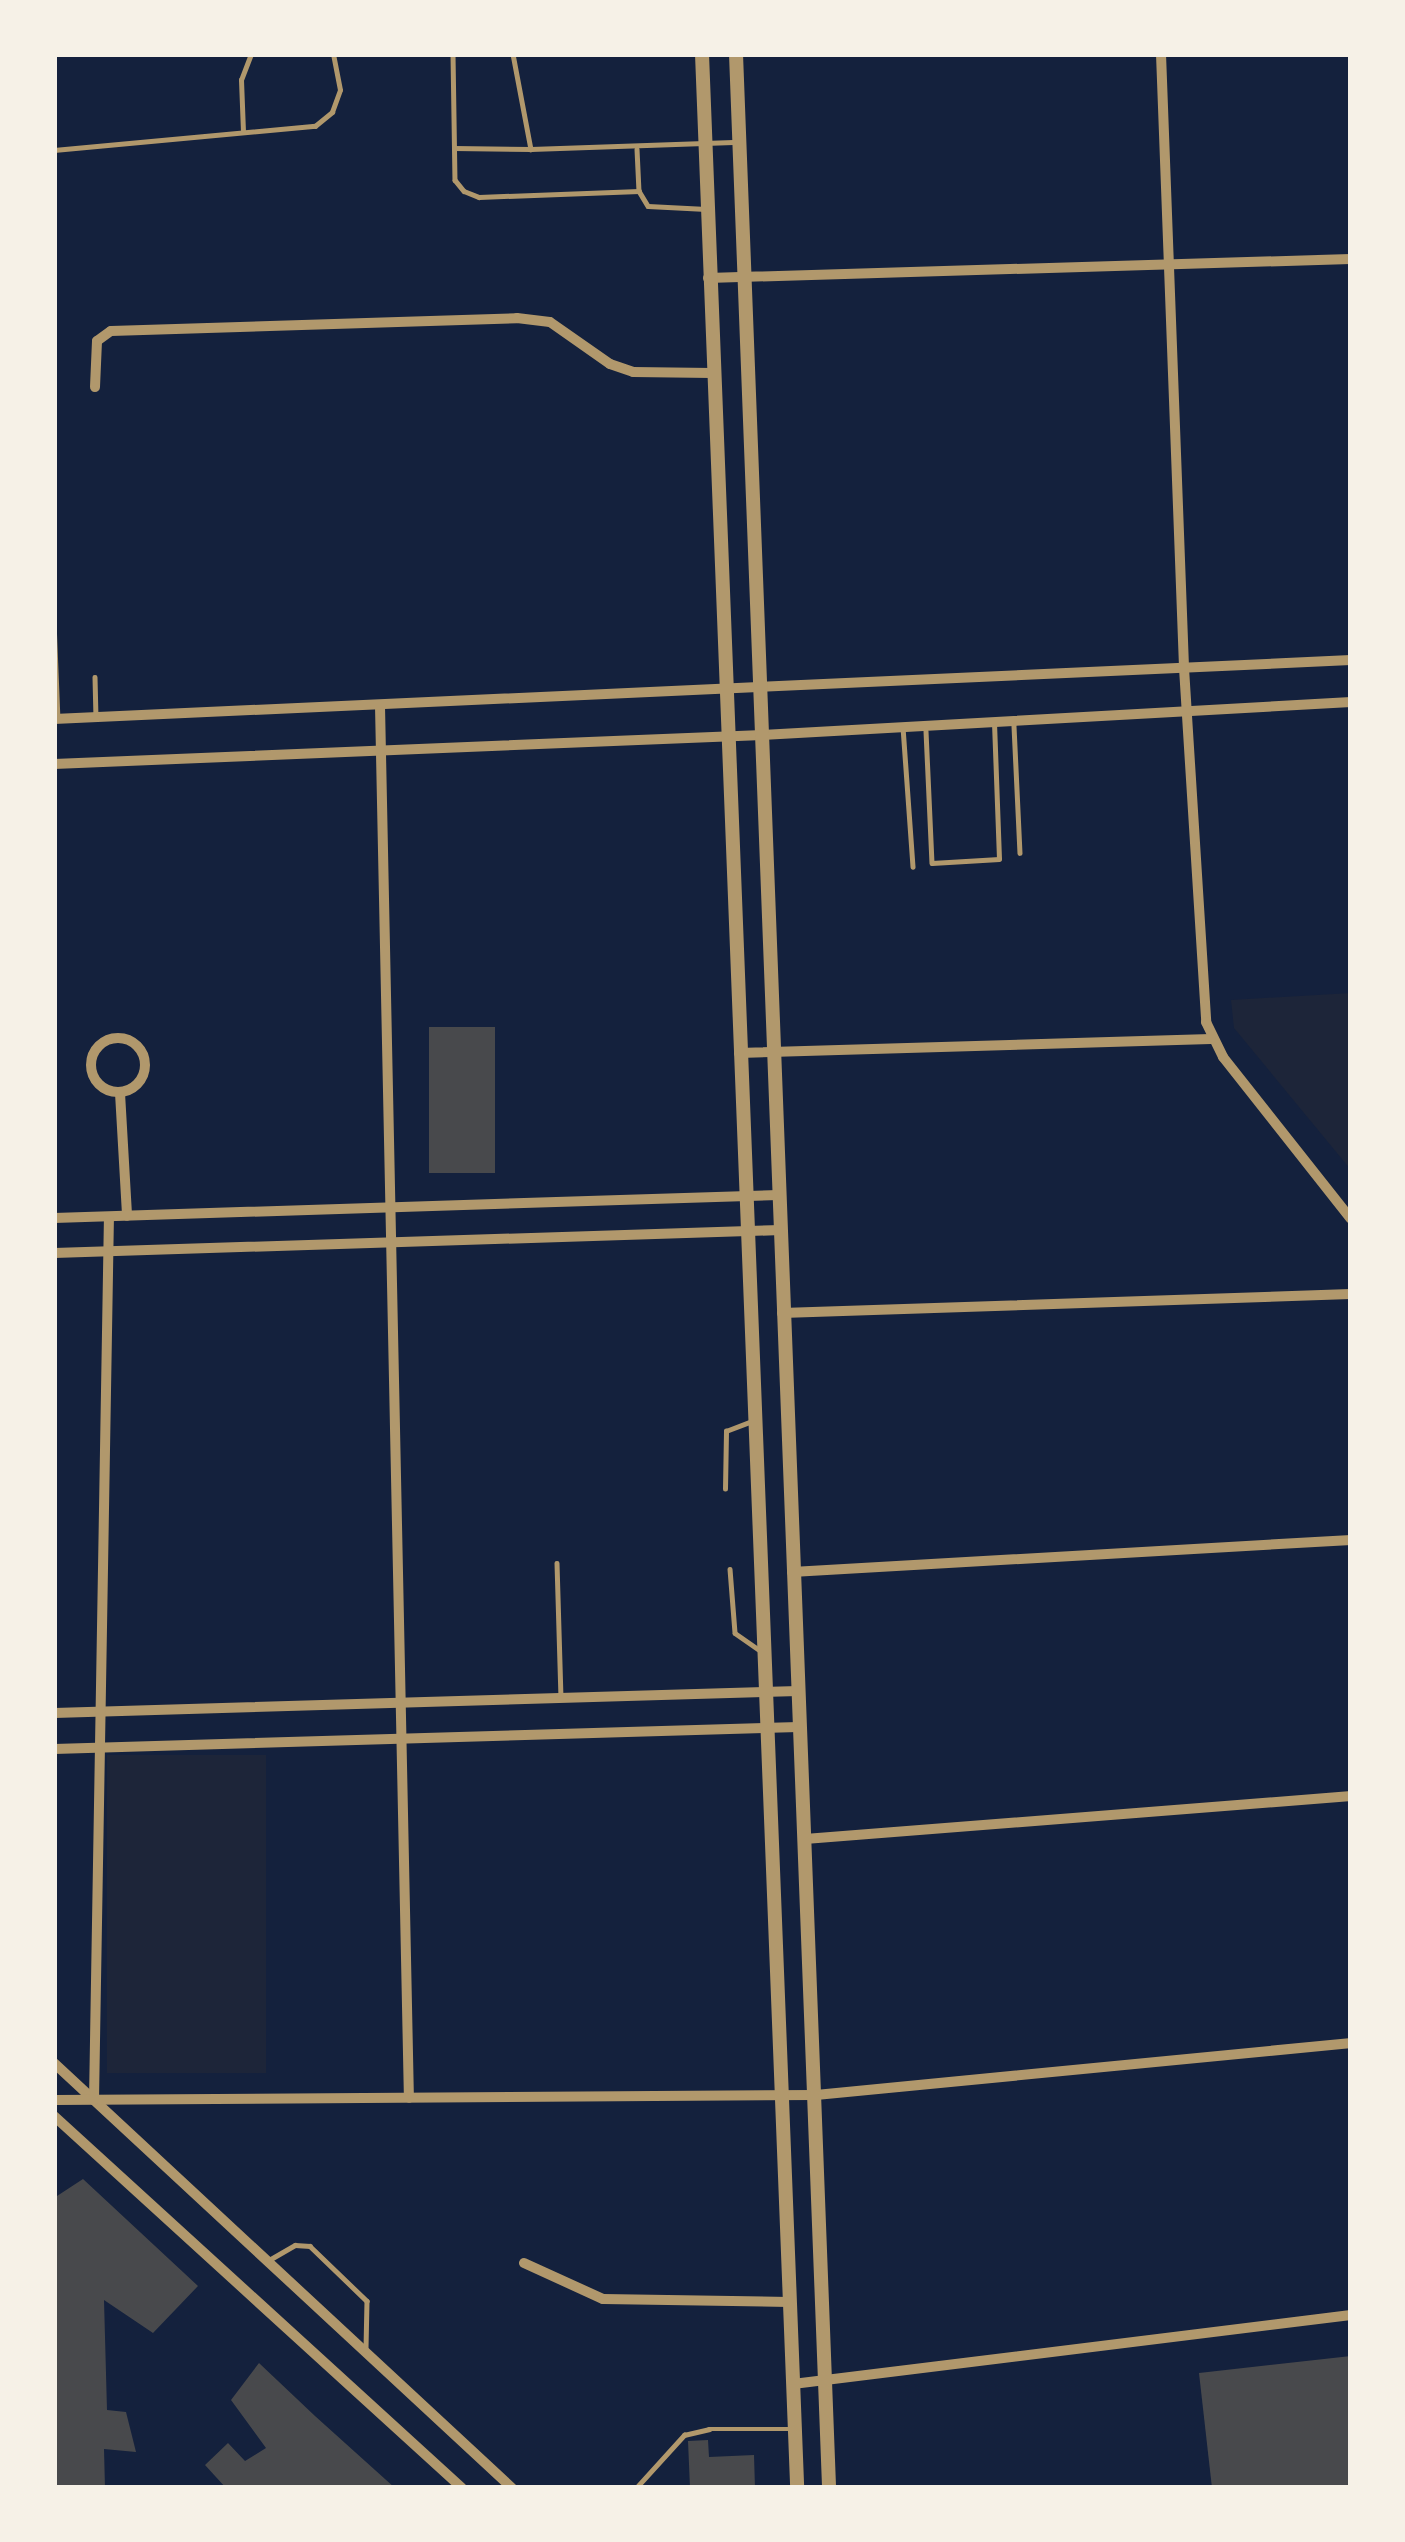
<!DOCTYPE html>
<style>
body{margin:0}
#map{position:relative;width:1405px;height:2542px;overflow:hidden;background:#14213d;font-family:Montserrat,sans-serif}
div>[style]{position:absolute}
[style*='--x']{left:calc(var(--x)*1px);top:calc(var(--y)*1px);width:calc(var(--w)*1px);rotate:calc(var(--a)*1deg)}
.green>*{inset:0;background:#1d2539;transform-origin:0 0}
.building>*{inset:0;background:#48494c;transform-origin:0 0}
.service>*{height:4.5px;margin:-2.25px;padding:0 2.25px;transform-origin:2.25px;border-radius:2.25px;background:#b1986c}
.minor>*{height:10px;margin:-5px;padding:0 5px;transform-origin:5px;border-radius:5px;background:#b1986c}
.minor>.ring{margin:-5px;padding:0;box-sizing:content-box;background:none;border:10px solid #b1986c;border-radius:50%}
.tertiary>*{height:14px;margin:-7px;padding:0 7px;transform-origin:7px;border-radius:7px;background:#b1986c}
span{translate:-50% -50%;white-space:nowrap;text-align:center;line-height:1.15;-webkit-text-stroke:9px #f6f1e7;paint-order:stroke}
.frame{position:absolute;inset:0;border:57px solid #f6f1e7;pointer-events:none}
</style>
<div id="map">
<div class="green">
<div style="clip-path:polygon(1351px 993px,1351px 1170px,1234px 1028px,1231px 1000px)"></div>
<div style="left:107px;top:1755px;width:159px;height:318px"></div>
</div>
<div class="building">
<div style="left:495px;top:1027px;width:146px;height:66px;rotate:90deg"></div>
<div style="clip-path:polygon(83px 2179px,198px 2286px,153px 2333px,104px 2300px,107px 2410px,126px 2412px,136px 2452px,104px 2449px,105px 2488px,54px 2488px,57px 2196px)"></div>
<div style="clip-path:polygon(1351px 2356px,1351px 2488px,1212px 2488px,1199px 2373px)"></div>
<div style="clip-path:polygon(259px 2363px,315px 2416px,395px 2488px,226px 2488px,205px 2465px,228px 2443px,245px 2461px,266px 2448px,231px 2400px)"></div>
<div style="clip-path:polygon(708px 2440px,709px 2457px,754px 2455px,755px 2488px,690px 2488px,688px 2441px)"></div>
</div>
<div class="service">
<div style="--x:453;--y:54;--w:126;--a:89.1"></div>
<div style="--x:455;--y:180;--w:14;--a:51"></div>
<div style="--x:464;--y:191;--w:16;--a:22"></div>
<div style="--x:479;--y:197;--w:160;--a:-2.1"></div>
<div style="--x:513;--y:54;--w:97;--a:79.3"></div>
<div style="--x:531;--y:149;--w:202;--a:-2"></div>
<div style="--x:243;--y:132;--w:52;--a:-92.2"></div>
<div style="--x:241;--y:80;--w:28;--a:-69"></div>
<div style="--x:454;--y:148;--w:77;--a:0.7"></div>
<div style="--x:637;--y:149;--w:42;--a:87.3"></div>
<div style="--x:639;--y:191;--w:17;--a:59"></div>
<div style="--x:648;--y:206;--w:58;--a:3"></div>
<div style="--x:54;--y:150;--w:262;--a:-5.3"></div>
<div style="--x:315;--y:126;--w:22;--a:-39"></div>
<div style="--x:332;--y:112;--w:23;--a:-70"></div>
<div style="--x:340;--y:90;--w:37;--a:-101"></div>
<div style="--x:54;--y:621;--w:98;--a:87.7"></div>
<div style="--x:95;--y:677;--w:41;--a:88.6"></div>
<div style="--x:1014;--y:726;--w:127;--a:87.3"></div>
<div style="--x:903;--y:727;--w:140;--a:85.9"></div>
<div style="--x:926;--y:731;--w:132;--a:87.4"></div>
<div style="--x:932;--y:863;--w:67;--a:-3.4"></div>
<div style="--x:999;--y:859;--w:137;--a:-92.1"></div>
<div style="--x:725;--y:1489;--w:58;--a:-89"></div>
<div style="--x:726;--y:1431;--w:30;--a:-21"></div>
<div style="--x:557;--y:1563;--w:132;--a:88.3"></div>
<div style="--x:730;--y:1569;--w:64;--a:85.5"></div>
<div style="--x:735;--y:1633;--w:28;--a:35"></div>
<div style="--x:269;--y:2260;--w:30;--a:-30"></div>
<div style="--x:295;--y:2245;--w:15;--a:4"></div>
<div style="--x:310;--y:2246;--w:79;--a:44"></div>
<div style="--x:367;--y:2301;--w:49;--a:91.2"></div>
<div style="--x:636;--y:2488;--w:72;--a:-47.8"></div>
<div style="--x:684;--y:2435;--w:26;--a:-13"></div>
<div style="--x:709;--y:2429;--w:83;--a:0"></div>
</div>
<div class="minor">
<div style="--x:1161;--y:54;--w:614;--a:87.85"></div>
<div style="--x:1184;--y:668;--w:355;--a:86.4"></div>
<div style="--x:1206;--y:1022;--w:39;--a:64"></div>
<div style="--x:1223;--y:1057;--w:206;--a:51.7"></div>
<div style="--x:708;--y:278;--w:643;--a:-1.69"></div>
<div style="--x:95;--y:387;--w:46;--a:-87.5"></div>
<div style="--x:97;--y:341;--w:17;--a:-36"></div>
<div style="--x:111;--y:331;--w:406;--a:-1.8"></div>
<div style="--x:517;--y:318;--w:33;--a:7"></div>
<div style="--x:550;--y:322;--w:73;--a:35"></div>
<div style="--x:610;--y:364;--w:24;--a:19"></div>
<div style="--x:633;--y:372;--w:79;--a:0.7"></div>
<div style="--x:380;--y:706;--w:1392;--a:88.81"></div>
<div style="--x:54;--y:719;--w:1298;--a:-2.6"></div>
<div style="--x:54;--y:764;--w:709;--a:-2.35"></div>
<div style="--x:762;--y:735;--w:590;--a:-3.21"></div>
<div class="ring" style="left:91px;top:1038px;width:44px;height:44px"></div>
<div style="--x:739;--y:1053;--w:472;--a:-1.7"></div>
<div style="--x:120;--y:1093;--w:123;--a:86.7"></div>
<div style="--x:54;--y:1218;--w:725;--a:-1.82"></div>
<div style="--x:54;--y:1253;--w:727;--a:-1.81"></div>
<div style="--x:782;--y:1313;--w:569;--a:-1.91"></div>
<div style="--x:792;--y:1572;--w:560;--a:-3.28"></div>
<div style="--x:54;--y:1713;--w:745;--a:-1.69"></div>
<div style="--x:54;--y:1749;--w:745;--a:-1.69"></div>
<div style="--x:805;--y:1839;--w:548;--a:-4.5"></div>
<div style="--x:54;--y:2063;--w:625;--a:42.86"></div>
<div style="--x:54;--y:2100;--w:762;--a:-0.38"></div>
<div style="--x:816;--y:2095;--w:538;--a:-5.55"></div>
<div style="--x:94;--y:2100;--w:883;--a:-89.03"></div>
<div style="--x:54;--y:2116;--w:552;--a:42.36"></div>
<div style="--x:524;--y:2263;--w:87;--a:24.5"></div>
<div style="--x:603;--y:2299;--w:186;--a:0.9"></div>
<div style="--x:793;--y:2384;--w:562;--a:-7.05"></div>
</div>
<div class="tertiary">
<div style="--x:702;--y:54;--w:2436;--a:87.76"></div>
<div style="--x:736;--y:54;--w:2436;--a:87.81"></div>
</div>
<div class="frame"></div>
</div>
